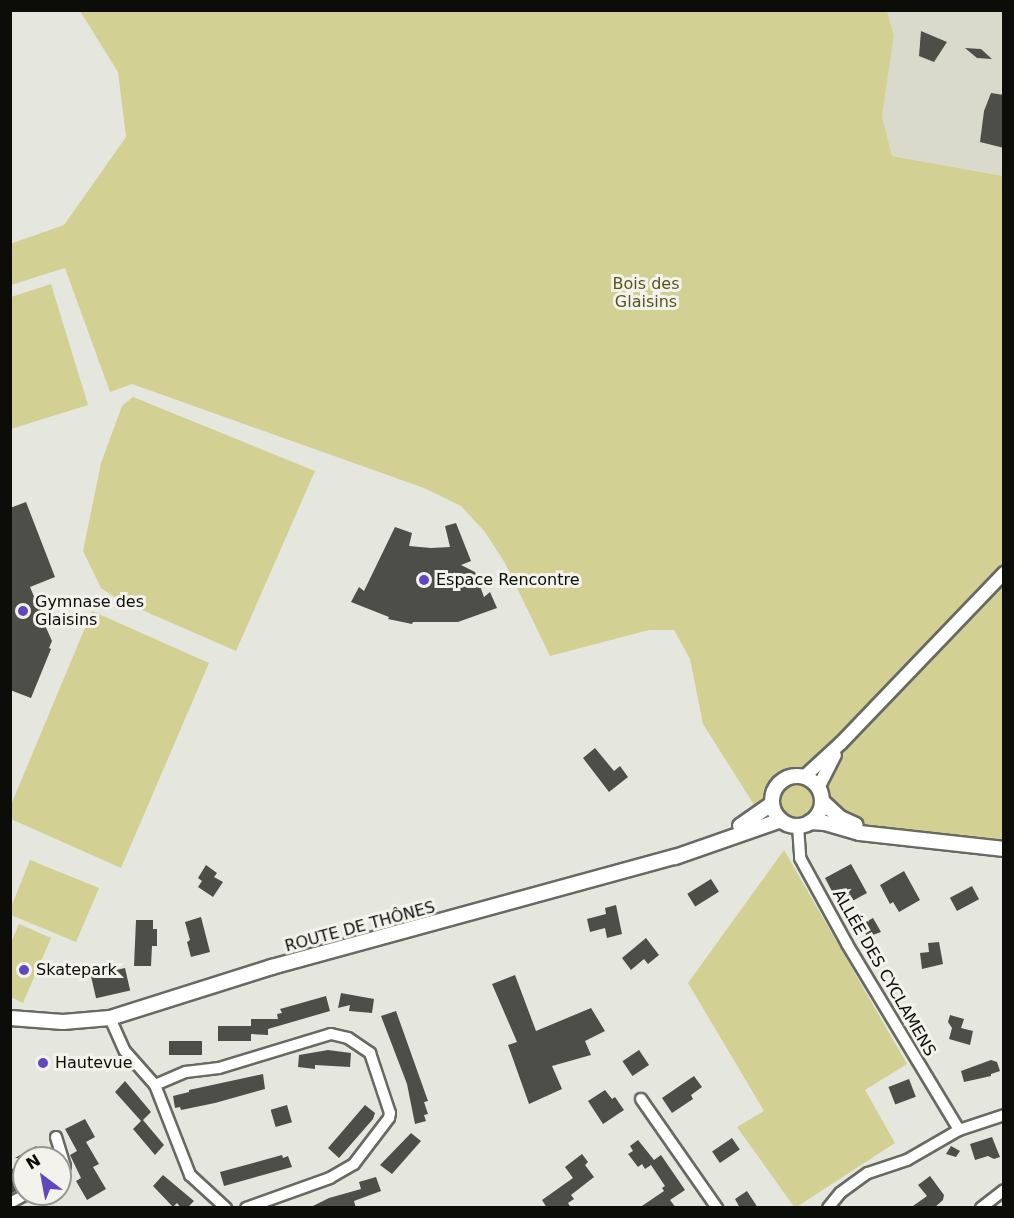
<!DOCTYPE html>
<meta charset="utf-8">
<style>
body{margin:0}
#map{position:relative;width:1014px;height:1218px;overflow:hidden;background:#e5e6de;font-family:"DejaVu Sans",sans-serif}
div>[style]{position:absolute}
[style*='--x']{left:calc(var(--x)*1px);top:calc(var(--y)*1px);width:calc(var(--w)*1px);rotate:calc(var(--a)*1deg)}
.built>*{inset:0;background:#dadacc}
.green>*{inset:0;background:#d2d193}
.building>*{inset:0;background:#4e4e48;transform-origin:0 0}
.roads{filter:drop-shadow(2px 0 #696963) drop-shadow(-2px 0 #696963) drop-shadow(0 2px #696963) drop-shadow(0 -2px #696963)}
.minor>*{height:10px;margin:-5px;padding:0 5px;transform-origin:5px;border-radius:5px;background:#fff}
.tertiary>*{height:12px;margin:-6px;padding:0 6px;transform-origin:6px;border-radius:6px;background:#fff}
.secondary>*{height:14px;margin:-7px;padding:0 7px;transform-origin:7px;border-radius:7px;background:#fff}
.secondary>.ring{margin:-7px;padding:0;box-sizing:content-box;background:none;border:14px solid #fff;border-radius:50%}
.dots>*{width:16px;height:16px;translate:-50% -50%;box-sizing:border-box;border:3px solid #f3f3ec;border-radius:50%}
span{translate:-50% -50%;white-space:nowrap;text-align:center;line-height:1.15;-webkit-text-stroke:6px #f3f3ec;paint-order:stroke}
.park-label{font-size:16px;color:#56551f}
.poi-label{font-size:16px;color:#0c0c09}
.left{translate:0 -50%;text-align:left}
.street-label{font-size:16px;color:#0c0c09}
.frame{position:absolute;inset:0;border:12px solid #0c0c09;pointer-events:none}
.north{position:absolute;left:12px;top:1146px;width:60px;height:60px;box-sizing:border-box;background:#f3f3ec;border:2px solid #979791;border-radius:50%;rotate:328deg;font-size:16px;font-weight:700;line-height:24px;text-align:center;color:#0c0c09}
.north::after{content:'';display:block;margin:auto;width:21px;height:27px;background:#6047bf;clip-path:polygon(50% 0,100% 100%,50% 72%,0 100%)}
</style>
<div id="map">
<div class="built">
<div style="clip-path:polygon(887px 11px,1003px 11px,1003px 176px,892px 156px,882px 116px,894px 36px)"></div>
</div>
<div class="green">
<div style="clip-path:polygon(80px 11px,887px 11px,894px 36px,882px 116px,892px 156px,1003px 176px,1003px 849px,765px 822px,703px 724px,690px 659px,674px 630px,649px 630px,550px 656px,505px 563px,485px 532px,461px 506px,424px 488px,132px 384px,110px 392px,65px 268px,11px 285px,10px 244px,64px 225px,126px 137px,118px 72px)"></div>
<div style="clip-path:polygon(51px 284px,88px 405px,11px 429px,11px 297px)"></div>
<div style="clip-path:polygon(133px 397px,315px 471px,236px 651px,119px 600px,101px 588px,83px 551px,101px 463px,122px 406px)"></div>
<div style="clip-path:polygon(92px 611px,209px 663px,121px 868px,11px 819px,11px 805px)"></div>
<div style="clip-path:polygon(784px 850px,907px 1064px,865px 1090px,895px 1143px,795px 1208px,737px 1127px,764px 1111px,688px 983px)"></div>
<div style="clip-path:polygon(30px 860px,99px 888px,76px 942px,11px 915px,11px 907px)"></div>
<div style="clip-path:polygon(19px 924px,51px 938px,23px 1003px,11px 997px,11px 943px)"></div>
</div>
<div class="building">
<div style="clip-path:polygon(921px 31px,947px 42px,934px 62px,919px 56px)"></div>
<div style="clip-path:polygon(965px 48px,981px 49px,992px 59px,977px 58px)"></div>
<div style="clip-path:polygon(991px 93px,1004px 95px,1004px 148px,980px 142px,984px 111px)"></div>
<div style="clip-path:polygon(26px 502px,55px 577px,30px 587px,38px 606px,44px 612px,44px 623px,52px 641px,49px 648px,51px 649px,31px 698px,10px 690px,10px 508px)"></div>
<div style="clip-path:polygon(456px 523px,471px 561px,461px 565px,475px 572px,484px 597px,490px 592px,497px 608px,458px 622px,413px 622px,412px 624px,388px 619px,389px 617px,351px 602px,359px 587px,364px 591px,395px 527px,412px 533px,409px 546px,431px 548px,450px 547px,445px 526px)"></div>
<div style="clip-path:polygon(595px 748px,614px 771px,620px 766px,628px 777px,609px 792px,583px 758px)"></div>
<div style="clip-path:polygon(851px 864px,867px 893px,845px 905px,839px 895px,835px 897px,825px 878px)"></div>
<div style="clip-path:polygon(206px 865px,217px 873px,214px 877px,223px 882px,213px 897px,198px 887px,202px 881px,198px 878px)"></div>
<div style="clip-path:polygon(904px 871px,920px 900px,899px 912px,893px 902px,890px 904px,880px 885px)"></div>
<div style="left:711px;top:879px;width:15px;height:28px;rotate:58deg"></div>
<div style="left:972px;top:886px;width:15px;height:25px;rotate:62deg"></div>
<div style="clip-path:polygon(616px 905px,622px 934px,607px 938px,605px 928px,590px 932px,587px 919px,606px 914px,605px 908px)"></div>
<div style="clip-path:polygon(201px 917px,210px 952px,191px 957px,187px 942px,190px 940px,185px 922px)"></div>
<div style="clip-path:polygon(873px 918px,881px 932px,867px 937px,862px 924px)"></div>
<div style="clip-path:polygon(136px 920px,153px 920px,153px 929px,157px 929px,157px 946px,152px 946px,151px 966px,134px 966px)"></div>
<div style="clip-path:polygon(646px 938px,659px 955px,648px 964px,644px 959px,631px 970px,622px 958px)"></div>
<div style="clip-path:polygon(939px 942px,943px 964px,922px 969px,920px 953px,929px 952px,928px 943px)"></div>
<div style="left:125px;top:968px;width:23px;height:35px;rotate:77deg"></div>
<div style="clip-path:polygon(515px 975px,536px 1031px,591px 1008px,605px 1031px,585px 1041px,591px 1055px,552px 1066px,562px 1089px,529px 1104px,508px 1045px,517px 1042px,492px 984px)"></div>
<div style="clip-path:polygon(341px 993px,374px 999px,372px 1013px,349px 1011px,350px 1005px,338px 1008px)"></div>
<div style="clip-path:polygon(326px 996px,330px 1011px,268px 1029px,268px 1035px,251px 1034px,251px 1019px,278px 1019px,277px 1014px,282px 1013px,280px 1009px)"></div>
<div style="clip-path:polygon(396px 1011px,428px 1101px,424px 1102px,428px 1114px,424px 1115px,426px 1121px,415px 1124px,407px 1084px,381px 1016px)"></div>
<div style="clip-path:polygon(950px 1015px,964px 1019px,961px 1028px,973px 1031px,970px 1045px,949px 1039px,952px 1028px,948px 1022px)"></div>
<div style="left:251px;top:1026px;width:15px;height:33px;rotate:90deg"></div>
<div style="left:169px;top:1041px;width:33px;height:14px"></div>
<div style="clip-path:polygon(328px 1050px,351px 1053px,350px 1067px,315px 1065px,315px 1069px,298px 1067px,299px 1055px)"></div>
<div style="left:639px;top:1050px;width:18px;height:20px;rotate:56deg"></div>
<div style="clip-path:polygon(991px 1060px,997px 1062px,1000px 1071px,991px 1074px,991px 1076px,964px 1082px,961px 1071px)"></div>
<div style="clip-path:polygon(263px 1074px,265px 1089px,215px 1103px,181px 1110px,180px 1107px,175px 1108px,173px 1096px,189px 1092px,189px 1090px)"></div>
<div style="clip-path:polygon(694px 1076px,702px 1087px,691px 1095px,693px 1099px,672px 1113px,662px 1098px)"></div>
<div style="left:909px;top:1079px;width:19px;height:22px;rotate:69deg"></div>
<div style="clip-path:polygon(125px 1081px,151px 1112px,143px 1120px,164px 1145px,155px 1155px,133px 1129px,141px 1121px,115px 1092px)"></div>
<div style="clip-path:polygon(605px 1090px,612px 1099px,615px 1097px,624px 1110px,603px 1124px,588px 1101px)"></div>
<div style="left:287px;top:1105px;width:18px;height:17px;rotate:74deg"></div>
<div style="clip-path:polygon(365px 1105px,375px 1113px,373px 1119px,339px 1158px,328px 1148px)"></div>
<div style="clip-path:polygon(85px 1119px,95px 1137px,86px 1142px,99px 1164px,93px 1167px,106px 1189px,87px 1200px,76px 1181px,81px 1178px,70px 1155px,77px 1151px,65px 1129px)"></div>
<div style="clip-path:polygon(411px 1133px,421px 1141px,392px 1174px,380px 1165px)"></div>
<div style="clip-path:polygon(992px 1137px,1000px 1157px,994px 1159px,988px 1156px,975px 1160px,970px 1144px)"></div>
<div style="left:732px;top:1138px;width:14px;height:24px;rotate:56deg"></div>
<div style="clip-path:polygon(638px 1140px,654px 1160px,661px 1155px,685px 1190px,670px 1200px,676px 1208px,639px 1208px,664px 1191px,662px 1188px,665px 1186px,651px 1165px,645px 1169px,642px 1164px,638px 1167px,628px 1154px,633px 1151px,630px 1146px)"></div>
<div style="clip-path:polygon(36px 1146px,43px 1158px,15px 1158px)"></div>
<div style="clip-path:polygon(951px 1146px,960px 1151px,956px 1157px,946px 1154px)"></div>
<div style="clip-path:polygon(582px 1154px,588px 1162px,585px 1165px,594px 1177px,571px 1195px,574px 1199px,568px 1203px,571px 1208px,547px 1208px,542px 1200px,573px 1178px,565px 1167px)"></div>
<div style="clip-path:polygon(282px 1155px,283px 1158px,288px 1156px,292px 1167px,224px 1186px,220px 1172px)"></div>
<div style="clip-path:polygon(24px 1163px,24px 1187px,10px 1194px,10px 1170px)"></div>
<div style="clip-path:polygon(163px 1175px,194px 1201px,187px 1208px,181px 1208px,177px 1203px,173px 1207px,153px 1186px)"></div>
<div style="clip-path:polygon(930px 1176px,944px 1195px,943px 1200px,934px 1208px,913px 1206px,927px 1196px,918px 1185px)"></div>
<div style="clip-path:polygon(376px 1177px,381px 1191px,354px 1201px,356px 1208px,309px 1208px,329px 1198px,361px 1189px,359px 1182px)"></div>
<div style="clip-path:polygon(747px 1191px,758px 1208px,740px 1208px,735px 1199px)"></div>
</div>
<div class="roads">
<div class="minor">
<div style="--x:798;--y:826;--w:32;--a:86"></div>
<div style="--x:800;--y:858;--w:98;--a:61.3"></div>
<div style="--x:847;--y:944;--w:217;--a:58.9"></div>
<div style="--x:110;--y:1018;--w:36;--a:66"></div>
<div style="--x:125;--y:1051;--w:45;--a:48.6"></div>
<div style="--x:155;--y:1085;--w:97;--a:68.7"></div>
<div style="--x:190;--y:1175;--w:49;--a:42.5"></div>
<div style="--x:155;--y:1085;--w:34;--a:-23"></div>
<div style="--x:186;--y:1072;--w:33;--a:-7"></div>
<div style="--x:219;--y:1068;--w:117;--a:-16.9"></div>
<div style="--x:331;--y:1034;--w:17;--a:13"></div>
<div style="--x:348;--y:1038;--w:27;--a:34"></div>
<div style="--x:370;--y:1053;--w:63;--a:71.6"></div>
<div style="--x:390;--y:1113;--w:5;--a:101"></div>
<div style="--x:389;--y:1118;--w:58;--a:127.3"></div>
<div style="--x:354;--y:1164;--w:28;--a:150"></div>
<div style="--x:330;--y:1178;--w:89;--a:160.3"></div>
<div style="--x:641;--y:1099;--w:133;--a:55.1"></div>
<div style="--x:56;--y:1137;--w:30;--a:73"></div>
<div style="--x:65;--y:1166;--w:6;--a:149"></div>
<div style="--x:10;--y:1203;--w:18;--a:-29"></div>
<div style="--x:828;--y:1208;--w:19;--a:-51"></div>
<div style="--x:840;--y:1193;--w:34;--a:-36"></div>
<div style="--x:868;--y:1173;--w:41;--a:-18.4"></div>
<div style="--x:907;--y:1160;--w:60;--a:-30"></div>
<div style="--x:959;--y:1130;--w:47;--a:-18.4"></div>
<div style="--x:981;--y:1208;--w:29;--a:-38"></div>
</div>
<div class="tertiary">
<div style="--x:804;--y:777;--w:50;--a:-42.6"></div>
<div style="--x:841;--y:743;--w:236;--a:-46.2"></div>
<div style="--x:818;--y:788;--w:37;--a:-63"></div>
</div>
<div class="secondary">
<div class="ring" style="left:772px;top:776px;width:36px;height:36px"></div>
<div style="--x:822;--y:801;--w:25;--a:43"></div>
<div style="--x:840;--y:818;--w:17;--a:24"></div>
<div style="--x:810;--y:822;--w:15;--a:4"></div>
<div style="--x:825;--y:823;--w:36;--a:16"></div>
<div style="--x:860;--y:833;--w:145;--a:6.3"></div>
<div style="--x:740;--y:826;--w:39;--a:-35"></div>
<div style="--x:10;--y:1018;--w:53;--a:4.3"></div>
<div style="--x:63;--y:1022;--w:47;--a:-4.9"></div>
<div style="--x:110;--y:1018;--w:170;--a:-17.5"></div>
<div style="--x:272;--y:967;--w:418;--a:-15.3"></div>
<div style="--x:675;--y:857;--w:112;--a:-19.2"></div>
</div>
</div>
<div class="dots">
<div style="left:424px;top:580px;background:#6047bf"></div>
<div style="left:23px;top:611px;background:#6047bf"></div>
<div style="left:24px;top:970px;background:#6047bf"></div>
<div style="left:43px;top:1063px;background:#6047bf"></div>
</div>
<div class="park-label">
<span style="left:646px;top:293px">Bois des<br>Glaisins</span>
</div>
<div class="poi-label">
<span class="left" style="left:436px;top:580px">Espace Rencontre</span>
<span class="left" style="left:35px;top:611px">Gymnase des<br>Glaisins</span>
<span class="left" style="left:36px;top:970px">Skatepark</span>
<span class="left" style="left:55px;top:1063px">Hautevue</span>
</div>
<div class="street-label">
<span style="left:360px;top:927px;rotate:-15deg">ROUTE DE THÔNES</span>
<span style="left:884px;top:973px;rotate:60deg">ALLÉE DES CYCLAMENS</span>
</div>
<div class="frame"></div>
<div class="north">N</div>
</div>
